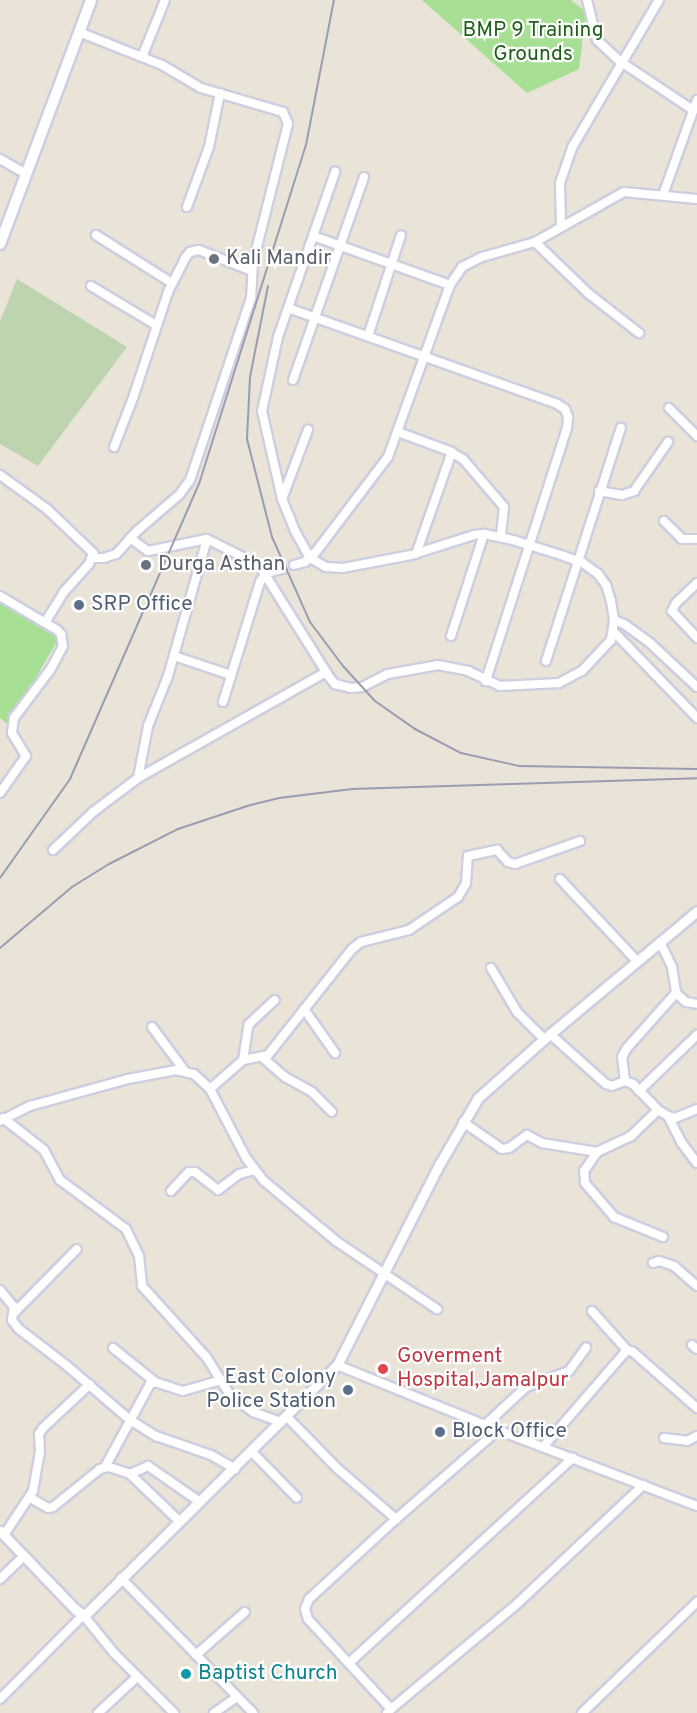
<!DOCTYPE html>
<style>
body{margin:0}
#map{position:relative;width:697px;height:1713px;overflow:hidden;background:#e9e3d8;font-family:Overpass,sans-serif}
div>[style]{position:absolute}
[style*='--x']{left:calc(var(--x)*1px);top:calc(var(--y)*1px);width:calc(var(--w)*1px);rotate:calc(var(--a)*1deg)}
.green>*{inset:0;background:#a7e094}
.cemetery>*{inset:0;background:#bed3af}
.roads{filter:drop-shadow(2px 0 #cdcfe0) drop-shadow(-2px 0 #cdcfe0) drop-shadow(0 2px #cdcfe0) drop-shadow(0 -2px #cdcfe0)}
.minor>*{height:8px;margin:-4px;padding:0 4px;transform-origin:4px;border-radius:4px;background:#fff}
.tertiary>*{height:9px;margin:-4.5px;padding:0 4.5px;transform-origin:4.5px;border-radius:4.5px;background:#fff}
.secondary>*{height:10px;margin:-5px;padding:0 5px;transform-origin:5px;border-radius:5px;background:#fff}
.rail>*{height:2px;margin:-1px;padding:0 1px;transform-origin:1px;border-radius:1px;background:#9b9cb1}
.dots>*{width:16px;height:16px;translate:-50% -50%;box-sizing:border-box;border:3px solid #fff;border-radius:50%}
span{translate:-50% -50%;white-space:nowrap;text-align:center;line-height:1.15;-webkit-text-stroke:4.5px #fff;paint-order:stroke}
.park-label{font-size:21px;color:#22611a}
.worship-label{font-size:21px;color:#5b616d}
.left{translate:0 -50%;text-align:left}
.service-label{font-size:21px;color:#4e5e75}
.right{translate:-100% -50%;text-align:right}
.health-label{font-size:21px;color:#be3a42}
.culture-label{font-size:21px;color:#0d838f}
</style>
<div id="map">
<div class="green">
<div style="clip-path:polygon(422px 0,571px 0,586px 12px,579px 69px,527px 93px)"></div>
<div style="clip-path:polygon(0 594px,61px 634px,9px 725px,0 718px)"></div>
</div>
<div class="cemetery">
<div style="clip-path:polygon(17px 279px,127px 347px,38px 466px,0 444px,0 321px)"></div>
</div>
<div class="roads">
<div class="minor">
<div style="--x:587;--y:0;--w:41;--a:76"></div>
<div style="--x:597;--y:40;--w:33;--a:43"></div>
<div style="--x:621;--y:62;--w:87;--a:33.7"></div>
<div style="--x:79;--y:32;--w:89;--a:21.7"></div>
<div style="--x:162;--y:65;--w:45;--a:30.5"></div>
<div style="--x:201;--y:88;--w:85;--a:16.3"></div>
<div style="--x:283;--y:112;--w:13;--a:67"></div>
<div style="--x:288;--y:124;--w:142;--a:104.2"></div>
<div style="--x:253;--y:262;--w:36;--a:93"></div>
<div style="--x:251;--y:298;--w:192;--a:108.5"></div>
<div style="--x:190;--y:480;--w:17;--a:126"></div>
<div style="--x:180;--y:494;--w:57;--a:139.3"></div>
<div style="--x:137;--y:531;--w:31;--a:132"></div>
<div style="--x:116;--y:554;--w:13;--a:162"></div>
<div style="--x:104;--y:558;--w:11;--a:180"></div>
<div style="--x:142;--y:57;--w:61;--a:-68"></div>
<div style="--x:0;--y:159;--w:30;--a:30"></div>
<div style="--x:663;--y:195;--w:101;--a:-70.3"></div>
<div style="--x:187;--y:207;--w:64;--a:-69.9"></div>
<div style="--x:209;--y:147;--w:55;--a:-78.5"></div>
<div style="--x:561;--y:227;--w:44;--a:-91.3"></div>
<div style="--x:560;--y:183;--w:39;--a:-71"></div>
<div style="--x:573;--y:146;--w:169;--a:-59.5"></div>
<div style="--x:96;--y:235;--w:90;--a:32.3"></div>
<div style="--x:313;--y:236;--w:145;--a:19.7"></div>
<div style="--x:535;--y:242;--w:74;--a:43.9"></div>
<div style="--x:588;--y:293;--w:65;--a:38.1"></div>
<div style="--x:91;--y:286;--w:76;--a:31"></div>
<div style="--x:288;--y:308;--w:286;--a:19.6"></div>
<div style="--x:557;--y:404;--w:9;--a:32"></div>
<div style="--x:565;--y:409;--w:9;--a:69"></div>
<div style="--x:568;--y:417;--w:11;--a:95"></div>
<div style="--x:567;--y:428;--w:266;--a:107.8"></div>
<div style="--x:368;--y:336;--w:106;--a:-71.9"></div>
<div style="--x:293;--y:380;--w:215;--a:-70.7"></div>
<div style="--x:669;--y:408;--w:40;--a:45"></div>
<div style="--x:398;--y:432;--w:54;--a:20.4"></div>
<div style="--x:449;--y:451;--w:16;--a:30"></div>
<div style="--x:463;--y:459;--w:63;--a:49.5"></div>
<div style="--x:504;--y:507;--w:30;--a:96"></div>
<div style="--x:114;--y:447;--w:53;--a:-68.8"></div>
<div style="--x:133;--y:398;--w:112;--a:-71.7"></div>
<div style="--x:168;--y:292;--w:38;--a:-63"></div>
<div style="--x:185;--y:258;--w:8;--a:-50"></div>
<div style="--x:190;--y:252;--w:9;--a:-13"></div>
<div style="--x:199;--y:250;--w:57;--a:21.6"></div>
<div style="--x:0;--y:475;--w:58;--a:35.9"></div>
<div style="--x:47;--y:509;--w:64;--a:43.7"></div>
<div style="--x:93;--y:553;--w:12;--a:110"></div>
<div style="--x:89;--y:564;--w:38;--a:132"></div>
<div style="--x:64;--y:592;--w:36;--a:122"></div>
<div style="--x:599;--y:491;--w:23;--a:10"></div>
<div style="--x:622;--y:495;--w:13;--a:-18"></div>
<div style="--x:634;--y:491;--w:60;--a:-55.2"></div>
<div style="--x:282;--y:499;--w:74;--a:-69.4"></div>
<div style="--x:664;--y:521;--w:25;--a:45"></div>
<div style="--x:682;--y:539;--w:15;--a:0"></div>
<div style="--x:130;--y:538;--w:22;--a:36"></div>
<div style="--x:148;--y:551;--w:60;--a:-11.5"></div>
<div style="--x:207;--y:539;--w:58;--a:26.6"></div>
<div style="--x:259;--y:565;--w:133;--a:57.9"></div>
<div style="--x:330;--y:678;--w:8;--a:50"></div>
<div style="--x:335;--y:684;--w:16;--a:14"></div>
<div style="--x:351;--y:688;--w:11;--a:-5"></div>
<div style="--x:362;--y:687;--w:29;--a:-27"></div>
<div style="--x:388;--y:674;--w:51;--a:-10.2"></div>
<div style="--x:438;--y:665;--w:31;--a:11"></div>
<div style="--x:468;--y:671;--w:35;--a:25"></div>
<div style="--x:500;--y:686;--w:59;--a:-2.9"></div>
<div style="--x:559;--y:683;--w:26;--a:-28"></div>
<div style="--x:582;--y:671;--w:42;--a:-46.9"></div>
<div style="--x:611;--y:640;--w:20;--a:-81"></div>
<div style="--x:614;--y:620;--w:19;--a:-99"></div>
<div style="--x:611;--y:601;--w:17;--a:-107"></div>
<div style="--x:606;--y:585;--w:14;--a:-126"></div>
<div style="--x:598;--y:574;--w:19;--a:-144"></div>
<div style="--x:583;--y:563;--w:20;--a:-160"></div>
<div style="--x:564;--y:556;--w:53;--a:-162.6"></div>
<div style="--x:513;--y:540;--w:30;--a:-168"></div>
<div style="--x:484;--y:534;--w:10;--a:174"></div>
<div style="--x:474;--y:535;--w:66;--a:162.4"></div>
<div style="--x:411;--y:555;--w:69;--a:169.2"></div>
<div style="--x:343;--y:568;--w:17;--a:-177"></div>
<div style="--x:326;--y:567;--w:18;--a:-151"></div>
<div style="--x:310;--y:558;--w:31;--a:-119"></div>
<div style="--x:295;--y:531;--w:35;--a:-112"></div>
<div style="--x:282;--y:499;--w:90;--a:-102.8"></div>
<div style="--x:262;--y:411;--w:76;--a:-77.8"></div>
<div style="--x:278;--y:337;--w:175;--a:-70.9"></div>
<div style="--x:416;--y:554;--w:108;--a:-70.6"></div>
<div style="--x:294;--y:565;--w:11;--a:-15"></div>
<div style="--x:305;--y:562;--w:13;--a:-42"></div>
<div style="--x:315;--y:553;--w:121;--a:-52.8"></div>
<div style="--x:388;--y:457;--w:183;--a:-70.2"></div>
<div style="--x:450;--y:285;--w:22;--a:-56"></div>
<div style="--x:462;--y:267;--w:22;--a:-27"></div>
<div style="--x:482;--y:257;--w:55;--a:-15.8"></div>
<div style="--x:535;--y:242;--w:102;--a:-29.3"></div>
<div style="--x:624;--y:192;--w:73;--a:5.5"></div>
<div style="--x:697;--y:583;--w:29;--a:136"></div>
<div style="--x:676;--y:603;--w:9;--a:117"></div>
<div style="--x:672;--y:611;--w:37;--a:47"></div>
<div style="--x:0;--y:596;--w:66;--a:30.8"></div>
<div style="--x:57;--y:630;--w:6;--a:45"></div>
<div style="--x:61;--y:634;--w:12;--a:81"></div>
<div style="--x:63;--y:646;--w:27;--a:118"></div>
<div style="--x:50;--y:670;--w:60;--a:126.9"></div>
<div style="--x:14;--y:718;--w:15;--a:98"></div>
<div style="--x:12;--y:733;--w:27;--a:59"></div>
<div style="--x:26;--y:756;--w:45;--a:125.1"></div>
<div style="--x:614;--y:620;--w:11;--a:22"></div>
<div style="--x:624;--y:624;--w:32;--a:36"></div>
<div style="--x:650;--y:643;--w:64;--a:43.1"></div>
<div style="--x:614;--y:632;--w:120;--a:46"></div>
<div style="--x:451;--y:636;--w:107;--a:-72.1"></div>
<div style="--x:174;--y:656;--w:60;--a:18.4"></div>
<div style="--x:546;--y:661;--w:245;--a:-72.2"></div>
<div style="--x:223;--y:702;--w:126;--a:-72.9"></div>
<div style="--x:260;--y:582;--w:11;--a:-56"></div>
<div style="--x:266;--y:573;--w:16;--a:-14"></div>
<div style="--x:138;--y:778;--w:216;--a:-29.4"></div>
<div style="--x:53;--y:850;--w:55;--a:-43.5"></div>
<div style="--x:93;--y:812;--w:56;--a:-37.1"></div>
<div style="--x:138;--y:778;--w:53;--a:-79.1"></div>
<div style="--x:148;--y:726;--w:54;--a:-68.2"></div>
<div style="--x:168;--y:676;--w:142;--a:-74.1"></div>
<div style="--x:560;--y:879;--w:112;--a:46.8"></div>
<div style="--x:660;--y:942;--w:28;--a:64"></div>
<div style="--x:672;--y:967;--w:26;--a:81"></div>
<div style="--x:676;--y:993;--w:13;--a:42"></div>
<div style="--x:686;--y:1002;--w:11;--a:10"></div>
<div style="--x:491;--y:968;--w:51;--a:59.4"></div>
<div style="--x:517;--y:1012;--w:38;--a:45"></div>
<div style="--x:304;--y:1009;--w:54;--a:54.8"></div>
<div style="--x:152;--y:1027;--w:54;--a:53.3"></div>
<div style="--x:550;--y:1034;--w:75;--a:41.8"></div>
<div style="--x:606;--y:1084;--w:6;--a:18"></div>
<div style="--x:612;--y:1086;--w:14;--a:-21"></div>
<div style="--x:625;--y:1081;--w:9;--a:21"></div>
<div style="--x:633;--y:1084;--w:36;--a:46"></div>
<div style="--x:658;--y:1110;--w:12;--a:31"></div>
<div style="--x:668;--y:1116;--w:7;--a:16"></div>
<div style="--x:675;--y:1118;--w:24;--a:-22"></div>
<div style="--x:262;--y:1057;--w:30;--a:41"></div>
<div style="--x:285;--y:1077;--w:31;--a:29"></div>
<div style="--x:312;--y:1092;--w:28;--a:45"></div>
<div style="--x:243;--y:1060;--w:36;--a:-81"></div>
<div style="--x:249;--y:1024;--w:35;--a:-43"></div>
<div style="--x:625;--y:1081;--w:24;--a:-97"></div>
<div style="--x:622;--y:1057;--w:10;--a:-61"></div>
<div style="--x:627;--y:1048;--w:74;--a:-48.3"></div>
<div style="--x:210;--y:1089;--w:44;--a:-41.3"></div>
<div style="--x:243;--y:1060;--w:25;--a:-11"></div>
<div style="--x:268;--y:1055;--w:135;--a:-51.6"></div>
<div style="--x:352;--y:949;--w:11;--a:-38"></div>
<div style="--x:361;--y:942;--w:49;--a:-14"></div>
<div style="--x:409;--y:930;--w:59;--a:-34"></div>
<div style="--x:458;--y:897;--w:16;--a:-60"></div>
<div style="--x:466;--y:883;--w:27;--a:-86"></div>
<div style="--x:468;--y:856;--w:30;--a:-12"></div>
<div style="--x:497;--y:850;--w:16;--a:47"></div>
<div style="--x:508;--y:862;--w:7;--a:16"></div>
<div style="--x:515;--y:864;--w:69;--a:-19.5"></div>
<div style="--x:639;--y:1091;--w:81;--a:-44"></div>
<div style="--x:668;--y:1116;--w:29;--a:63"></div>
<div style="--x:681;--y:1142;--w:26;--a:53"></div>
<div style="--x:3;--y:1118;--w:52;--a:38"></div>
<div style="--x:44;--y:1150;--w:34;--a:62"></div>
<div style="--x:60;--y:1180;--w:82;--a:36.6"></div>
<div style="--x:126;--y:1229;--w:30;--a:64"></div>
<div style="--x:139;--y:1256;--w:30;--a:84"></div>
<div style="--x:142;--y:1286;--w:97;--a:47.9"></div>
<div style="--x:207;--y:1358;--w:44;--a:58.1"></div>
<div style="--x:230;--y:1395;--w:29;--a:36"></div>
<div style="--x:253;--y:1412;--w:30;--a:20"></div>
<div style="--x:0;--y:1121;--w:34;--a:-27"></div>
<div style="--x:30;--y:1106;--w:102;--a:-15.4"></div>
<div style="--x:128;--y:1079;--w:49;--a:-10.6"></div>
<div style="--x:176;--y:1070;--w:18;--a:13"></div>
<div style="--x:194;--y:1074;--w:22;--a:43"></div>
<div style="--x:210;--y:1089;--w:78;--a:62.4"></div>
<div style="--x:246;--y:1158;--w:29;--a:52"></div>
<div style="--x:264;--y:1181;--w:94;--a:39.8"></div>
<div style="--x:336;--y:1241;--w:122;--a:34"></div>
<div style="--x:463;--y:1122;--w:47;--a:34.7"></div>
<div style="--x:502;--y:1149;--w:7;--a:-8"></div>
<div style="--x:509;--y:1148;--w:22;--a:-36"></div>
<div style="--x:527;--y:1135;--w:17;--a:28"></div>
<div style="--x:542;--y:1143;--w:56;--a:9.3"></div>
<div style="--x:597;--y:1152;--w:38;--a:-25"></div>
<div style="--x:631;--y:1136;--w:37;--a:-44"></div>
<div style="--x:597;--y:1152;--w:23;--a:124"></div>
<div style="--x:584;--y:1171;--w:12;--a:85"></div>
<div style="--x:585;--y:1183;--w:45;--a:49.5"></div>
<div style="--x:614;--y:1217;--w:53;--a:22.2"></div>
<div style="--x:171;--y:1191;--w:26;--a:-47"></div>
<div style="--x:189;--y:1172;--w:6;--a:0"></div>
<div style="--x:195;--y:1172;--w:29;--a:38"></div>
<div style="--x:218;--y:1190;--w:26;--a:-37"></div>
<div style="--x:239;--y:1174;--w:16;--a:-14"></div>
<div style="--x:653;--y:1263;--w:6;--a:-18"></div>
<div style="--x:659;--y:1261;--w:16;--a:18"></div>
<div style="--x:674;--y:1266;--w:30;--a:41"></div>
<div style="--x:0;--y:1290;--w:22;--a:51"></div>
<div style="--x:14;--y:1307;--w:13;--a:99"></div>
<div style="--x:12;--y:1320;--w:11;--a:52"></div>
<div style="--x:19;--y:1329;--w:59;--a:37.5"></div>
<div style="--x:66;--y:1365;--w:84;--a:40.7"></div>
<div style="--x:130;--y:1420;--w:31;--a:32"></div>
<div style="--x:156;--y:1436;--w:58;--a:19.1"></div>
<div style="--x:211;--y:1455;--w:28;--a:30"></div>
<div style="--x:592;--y:1311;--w:52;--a:48.1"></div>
<div style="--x:15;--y:1312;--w:88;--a:-45.5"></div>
<div style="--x:692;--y:1345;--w:6;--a:39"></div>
<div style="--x:113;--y:1348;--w:54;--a:39"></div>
<div style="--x:337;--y:1365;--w:157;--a:22.1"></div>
<div style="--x:482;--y:1424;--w:230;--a:20.9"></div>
<div style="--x:287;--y:1417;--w:73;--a:45.6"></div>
<div style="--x:338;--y:1469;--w:77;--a:40.8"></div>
<div style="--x:396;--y:1519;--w:135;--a:-41.1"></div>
<div style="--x:485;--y:1425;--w:56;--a:-42.8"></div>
<div style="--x:526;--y:1387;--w:46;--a:-20.4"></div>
<div style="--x:569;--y:1371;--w:29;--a:-54"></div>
<div style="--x:664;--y:1438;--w:23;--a:7"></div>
<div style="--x:687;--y:1441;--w:11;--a:-27"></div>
<div style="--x:543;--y:1447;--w:128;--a:-49.1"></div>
<div style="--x:627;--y:1350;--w:6;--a:18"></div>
<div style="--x:633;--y:1352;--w:85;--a:41.2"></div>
<div style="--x:252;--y:1452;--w:64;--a:45.6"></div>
<div style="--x:105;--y:1467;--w:94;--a:-61.5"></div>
<div style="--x:150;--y:1384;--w:5;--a:-22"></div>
<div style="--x:155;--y:1382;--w:29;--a:18"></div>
<div style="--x:183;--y:1391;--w:40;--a:-16"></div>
<div style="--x:130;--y:1474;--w:69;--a:43.8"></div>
<div style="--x:29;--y:1497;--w:22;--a:30"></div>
<div style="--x:48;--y:1508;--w:5;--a:-11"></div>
<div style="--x:53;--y:1507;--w:60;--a:-39"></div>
<div style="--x:100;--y:1469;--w:9;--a:-13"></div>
<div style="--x:109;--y:1467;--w:22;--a:18"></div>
<div style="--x:130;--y:1474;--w:20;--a:-24"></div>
<div style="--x:148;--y:1466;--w:63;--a:34.7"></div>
<div style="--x:4;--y:1535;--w:53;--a:-56.6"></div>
<div style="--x:33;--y:1491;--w:40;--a:-80"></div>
<div style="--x:40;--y:1452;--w:18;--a:-93"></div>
<div style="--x:39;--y:1434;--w:7;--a:-56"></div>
<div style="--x:43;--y:1428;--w:64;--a:-43.1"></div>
<div style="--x:121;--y:1578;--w:189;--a:45.6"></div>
<div style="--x:0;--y:1579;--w:33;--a:-44"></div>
<div style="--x:84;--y:1616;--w:48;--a:51"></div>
<div style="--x:114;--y:1653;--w:85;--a:45"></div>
<div style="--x:196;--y:1655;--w:65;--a:-41.3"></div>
<div style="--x:349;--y:1663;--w:304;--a:-42.5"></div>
<div style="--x:0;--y:1699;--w:117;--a:-45.3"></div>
<div style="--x:391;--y:1709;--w:165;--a:-39.8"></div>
<div style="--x:518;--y:1603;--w:172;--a:-43.3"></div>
<div style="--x:98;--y:1713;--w:53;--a:-42.7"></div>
<div style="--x:214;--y:1713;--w:28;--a:-35"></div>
<div style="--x:387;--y:1713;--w:6;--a:-45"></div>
<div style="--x:391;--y:1709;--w:122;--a:-132.7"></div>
<div style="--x:308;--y:1619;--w:10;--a:-107"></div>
<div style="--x:305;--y:1609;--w:11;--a:-68"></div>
<div style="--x:309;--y:1599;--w:118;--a:-42.6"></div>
<div style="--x:582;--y:1713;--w:160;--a:-44"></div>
</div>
<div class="tertiary">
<div style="--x:0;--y:1531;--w:110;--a:46.1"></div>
<div style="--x:76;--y:1610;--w:10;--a:29"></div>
<div style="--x:85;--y:1615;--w:355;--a:-44.8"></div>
<div style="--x:337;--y:1365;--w:225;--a:-63"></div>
<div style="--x:439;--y:1165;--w:78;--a:-59.8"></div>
<div style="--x:478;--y:1098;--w:89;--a:-41.8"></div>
<div style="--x:544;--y:1039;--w:199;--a:-39.9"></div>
</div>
<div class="secondary">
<div style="--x:0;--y:244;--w:260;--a:-69.5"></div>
</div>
</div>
<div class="rail">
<div style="--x:268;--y:286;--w:93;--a:101.2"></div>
<div style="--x:250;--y:377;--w:62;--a:92.8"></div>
<div style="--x:247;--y:439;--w:101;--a:75.7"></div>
<div style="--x:272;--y:537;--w:93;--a:65.9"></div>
<div style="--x:310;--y:622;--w:55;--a:53.1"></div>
<div style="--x:343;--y:666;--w:47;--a:47.6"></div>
<div style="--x:375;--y:701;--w:49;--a:35"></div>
<div style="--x:415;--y:729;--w:52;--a:27.6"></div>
<div style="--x:461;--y:753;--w:59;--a:12.6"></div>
<div style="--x:519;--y:766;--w:178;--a:1"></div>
<div style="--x:0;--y:878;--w:121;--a:-54.7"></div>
<div style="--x:70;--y:779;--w:322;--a:-66.4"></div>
<div style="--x:199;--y:484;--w:355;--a:-72.5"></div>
<div style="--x:306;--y:145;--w:148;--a:-79.1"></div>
<div style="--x:0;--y:948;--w:94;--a:-40.3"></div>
<div style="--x:72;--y:887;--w:44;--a:-31.9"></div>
<div style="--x:109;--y:864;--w:77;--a:-26.9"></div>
<div style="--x:178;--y:829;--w:73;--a:-18.4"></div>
<div style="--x:247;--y:806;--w:33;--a:-14"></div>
<div style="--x:279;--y:798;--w:74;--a:-7"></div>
<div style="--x:352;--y:789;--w:345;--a:-1.8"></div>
</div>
<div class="dots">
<div style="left:214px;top:259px;background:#6b7280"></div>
<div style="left:146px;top:565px;background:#6b7280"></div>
<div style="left:79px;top:605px;background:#5c6f8a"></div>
<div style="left:383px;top:1369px;background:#e0444e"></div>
<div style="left:348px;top:1390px;background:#5c6f8a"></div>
<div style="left:440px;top:1432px;background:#5c6f8a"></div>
<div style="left:186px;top:1674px;background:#0f9aa8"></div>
</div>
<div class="park-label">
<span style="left:533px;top:43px">BMP 9 Training<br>Grounds</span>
</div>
<div class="worship-label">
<span class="left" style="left:226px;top:259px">Kali Mandir</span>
<span class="left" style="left:158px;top:565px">Durga Asthan</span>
</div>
<div class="service-label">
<span class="left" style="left:91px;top:605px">SRP Office</span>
<span class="right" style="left:336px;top:1390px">East Colony<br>Police Station</span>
<span class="left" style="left:452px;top:1432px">Block Office</span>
</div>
<div class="health-label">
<span class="left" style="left:397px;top:1369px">Goverment<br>Hospital,Jamalpur</span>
</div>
<div class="culture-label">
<span class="left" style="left:198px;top:1674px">Baptist Church</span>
</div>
</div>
